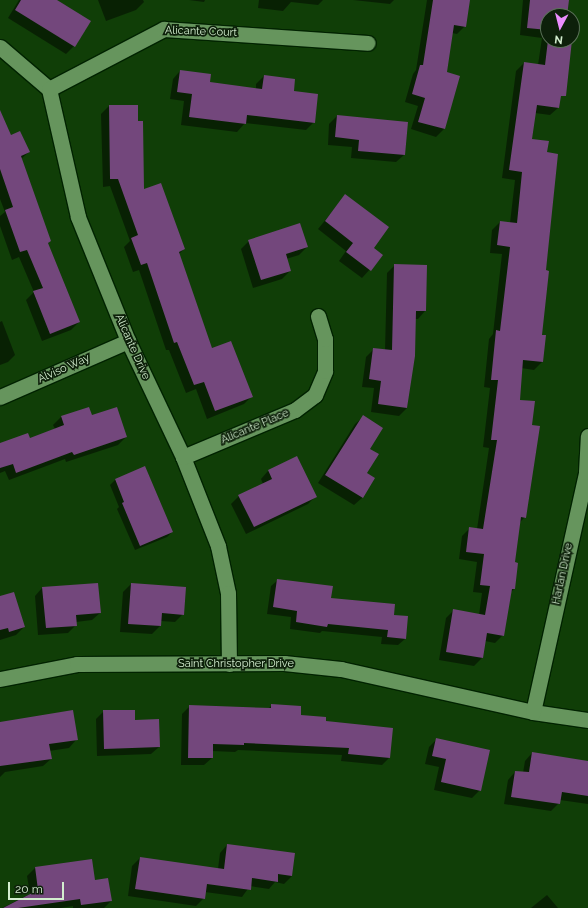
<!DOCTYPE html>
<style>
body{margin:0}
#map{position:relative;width:588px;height:908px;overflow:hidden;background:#103e07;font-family:Raleway,sans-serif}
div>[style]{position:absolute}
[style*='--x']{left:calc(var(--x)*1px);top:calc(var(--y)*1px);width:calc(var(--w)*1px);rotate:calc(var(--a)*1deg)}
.shadow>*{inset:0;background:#0007}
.building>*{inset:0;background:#73477c}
.roads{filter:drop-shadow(1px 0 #012300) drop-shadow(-1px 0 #012300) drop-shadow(0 1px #012300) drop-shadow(0 -1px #012300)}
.street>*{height:15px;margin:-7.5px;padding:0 7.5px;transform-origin:7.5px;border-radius:7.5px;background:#66955d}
span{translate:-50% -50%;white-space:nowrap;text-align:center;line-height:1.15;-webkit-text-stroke:3.5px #0d200a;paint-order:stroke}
.street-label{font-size:11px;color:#d3edcf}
.north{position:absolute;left:540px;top:8px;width:40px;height:40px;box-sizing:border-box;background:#0d200a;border:1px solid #5c7259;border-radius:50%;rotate:187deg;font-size:11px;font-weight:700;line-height:16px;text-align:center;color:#d3edcf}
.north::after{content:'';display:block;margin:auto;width:14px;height:18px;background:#ea8dfd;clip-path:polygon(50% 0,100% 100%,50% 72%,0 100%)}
.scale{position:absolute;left:8px;top:882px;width:56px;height:18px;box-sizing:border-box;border:2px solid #d3edcf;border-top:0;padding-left:5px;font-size:12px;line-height:14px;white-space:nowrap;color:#d3edcf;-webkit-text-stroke:3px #0d200a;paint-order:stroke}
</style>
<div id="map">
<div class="shadow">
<div style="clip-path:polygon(19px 0,56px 0,74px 46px,66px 54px,8px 18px)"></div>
<div style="clip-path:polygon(98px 0,143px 0,144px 2px,136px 10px,106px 21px)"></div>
<div style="clip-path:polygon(189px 0,205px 0,204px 2px)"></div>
<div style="clip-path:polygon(259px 0,323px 0,318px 5px,291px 2px,283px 11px,258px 8px)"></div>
<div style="clip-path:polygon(353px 0,394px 0,390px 4px)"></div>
<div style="clip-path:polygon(427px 0,469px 0,465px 26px,457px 34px,452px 33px,445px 73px,459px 77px,444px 129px,436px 137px,411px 129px,418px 106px,405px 102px,413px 74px,416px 70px)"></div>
<div style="clip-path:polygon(523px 0,568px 0,566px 16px,548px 16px,548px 40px,571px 40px,558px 108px,550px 115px,535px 113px,531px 140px,546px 153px,545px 271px,541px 336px,542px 362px,534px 370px,521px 368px,519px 401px,531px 426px,525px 517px,519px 523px,514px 563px,514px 589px,511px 592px,503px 635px,495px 643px,485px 641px,482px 658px,474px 666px,439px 660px,446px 618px,454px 610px,479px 615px,482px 593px,473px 592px,477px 562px,459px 559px,462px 536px,470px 528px,477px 529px,489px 448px,483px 447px,490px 388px,484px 387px,489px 339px,493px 334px,502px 254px,490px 253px,492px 230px,500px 222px,510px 223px,515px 180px,502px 178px,516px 71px,524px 63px,538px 65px,542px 38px,520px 35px)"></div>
<div style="clip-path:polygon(180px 71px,209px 83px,256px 89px,256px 84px,264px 76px,293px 92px,314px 122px,306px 130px,245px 123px,237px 132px,181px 125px,184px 101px,170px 99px,173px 79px)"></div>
<div style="clip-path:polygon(109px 106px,137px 122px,143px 191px,184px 249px,179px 254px,211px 350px,252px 396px,244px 404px,207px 419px,196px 389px,186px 393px,169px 350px,166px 350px,139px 270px,133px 272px,124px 247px,130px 241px,110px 186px,103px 187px,101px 114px)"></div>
<div style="clip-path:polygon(337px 116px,404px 155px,396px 162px,351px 158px,352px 147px,328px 145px,329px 124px)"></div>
<div style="clip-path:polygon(0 119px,11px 136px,29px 152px,21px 159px,50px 241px,47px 244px,79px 322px,71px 330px,42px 341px,26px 300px,34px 292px,19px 257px,12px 260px,0 226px,0 216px,5px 212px,0 199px)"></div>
<div style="clip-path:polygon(345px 196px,372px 248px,382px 256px,362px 278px,339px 261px,346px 251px,318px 229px)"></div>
<div style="clip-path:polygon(249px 241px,307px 247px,299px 255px,286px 259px,290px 271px,282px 279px,253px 288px,241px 249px)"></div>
<div style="clip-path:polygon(395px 265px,425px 311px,418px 319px,415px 319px,407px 408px,399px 416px,371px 412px,374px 388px,362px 387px,366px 357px,374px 349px,385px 350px,387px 273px)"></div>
<div style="clip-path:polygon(2px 321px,15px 355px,8px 362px,0 365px,0 322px)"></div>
<div style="clip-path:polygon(91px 416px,126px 437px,118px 445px,66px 462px,65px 459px,9px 480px,5px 471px,0 473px,0 444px,30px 439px,55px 429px,53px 425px,61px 417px)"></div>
<div style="clip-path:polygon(363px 417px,366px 474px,374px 479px,362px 498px,354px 505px,318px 483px,355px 424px)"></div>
<div style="clip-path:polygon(145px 467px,172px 532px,167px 537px,135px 550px,117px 509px,119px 507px,110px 485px,115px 480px)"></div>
<div style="clip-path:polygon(268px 471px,316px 496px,308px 504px,246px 534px,231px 504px,239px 496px,263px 484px,261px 479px)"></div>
<div style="clip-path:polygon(278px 580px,330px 598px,393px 616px,405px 639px,398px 645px,381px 644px,382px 637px,322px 631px,320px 633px,290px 629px,291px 617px,267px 614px,271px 586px)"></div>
<div style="clip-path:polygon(131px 584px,183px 614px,175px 622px,161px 621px,160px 626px,152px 634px,120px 632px,123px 592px)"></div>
<div style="clip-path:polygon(42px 588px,100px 613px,92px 620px,76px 622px,76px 625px,68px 633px,38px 635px,35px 596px)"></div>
<div style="clip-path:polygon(0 597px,24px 627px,16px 635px,0 640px)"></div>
<div style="clip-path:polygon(272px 705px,300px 716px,325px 722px,389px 758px,382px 765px,341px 761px,342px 755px,238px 750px,235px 752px,212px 751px,212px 758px,204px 765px,181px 765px,182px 714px,190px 706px,268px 709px)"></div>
<div style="clip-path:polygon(104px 711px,134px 721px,159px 747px,151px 754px,97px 756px,96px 719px)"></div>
<div style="clip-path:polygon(0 726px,76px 740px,69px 748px,49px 751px,51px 759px,43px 766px,5px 772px,0 777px)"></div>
<div style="clip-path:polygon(437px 739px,480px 790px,472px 798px,434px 790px,439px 767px,425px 764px,429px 747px)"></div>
<div style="clip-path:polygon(532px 753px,588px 762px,588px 804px,560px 800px,559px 803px,551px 811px,504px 804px,508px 780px,515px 772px,523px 773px,525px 761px)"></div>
<div style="clip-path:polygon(227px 845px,292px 876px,284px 884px,275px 882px,269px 889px,250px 886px,242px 897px,205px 892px,204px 898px,196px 906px,128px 896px,132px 866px,140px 858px,218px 869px,220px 853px)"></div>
<div style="clip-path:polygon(35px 868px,94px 881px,111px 901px,104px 908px,73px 908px,73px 906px,61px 908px,2px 908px,30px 894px,27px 876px)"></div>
<div style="clip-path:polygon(547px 895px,558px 908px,531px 908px)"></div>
</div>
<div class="building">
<div style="clip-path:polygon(21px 0,57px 0,91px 21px,75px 47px,15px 10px)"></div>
<div style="clip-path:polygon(433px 0,470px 0,466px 27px,454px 25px,447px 72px,460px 76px,445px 129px,418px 122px,425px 98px,412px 94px,420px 65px,423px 65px)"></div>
<div style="clip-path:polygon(530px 0,569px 0,567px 16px,548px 16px,548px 30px,527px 28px)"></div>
<div style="clip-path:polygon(548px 40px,572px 40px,566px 96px,561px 96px,559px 108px,537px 105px,532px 139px,549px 141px,547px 152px,558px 154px,546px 270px,549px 271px,542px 335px,546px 335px,543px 362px,523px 360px,520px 400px,535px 401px,532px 425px,540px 426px,526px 518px,521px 517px,515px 562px,518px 563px,515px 589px,512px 589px,504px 636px,487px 633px,483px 658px,446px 652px,453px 609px,485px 615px,490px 586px,480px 585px,484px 554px,466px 552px,469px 527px,483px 529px,497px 440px,491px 440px,498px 380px,491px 380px,496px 330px,500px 331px,510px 247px,497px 245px,500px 221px,517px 223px,522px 172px,509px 170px,524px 62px,545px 65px)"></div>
<div style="clip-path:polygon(180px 70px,211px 74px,210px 82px,262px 89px,264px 75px,295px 79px,294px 91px,318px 94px,315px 123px,247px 115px,246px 124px,189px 117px,192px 94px,177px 92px)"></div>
<div style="clip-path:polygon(109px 105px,138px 105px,138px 121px,143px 121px,144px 189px,161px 183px,185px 249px,179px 252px,212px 348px,231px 341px,253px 397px,215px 411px,204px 382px,194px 385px,177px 342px,174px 343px,147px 263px,141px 265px,131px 238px,138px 235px,118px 179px,110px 179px)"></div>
<div style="clip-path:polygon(0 110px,11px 135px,20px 131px,30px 152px,21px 156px,51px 241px,48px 243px,80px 322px,50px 334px,33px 291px,43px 288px,27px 250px,20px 252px,5px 210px,13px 207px,0 169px)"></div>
<div style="clip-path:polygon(337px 115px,408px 122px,405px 155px,358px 151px,359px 140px,335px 137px)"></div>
<div style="clip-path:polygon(345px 194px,389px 227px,374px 248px,383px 255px,371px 271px,346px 252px,353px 243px,325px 221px)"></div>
<div style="clip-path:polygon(300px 223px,308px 247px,286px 254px,291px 271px,261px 280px,248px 240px)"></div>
<div style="clip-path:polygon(394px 264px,427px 265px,426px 311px,416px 311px,415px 356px,407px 408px,378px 404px,381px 381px,369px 379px,373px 348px,392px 350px)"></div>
<div style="clip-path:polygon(89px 407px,92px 415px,117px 407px,127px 437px,74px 455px,72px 452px,16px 473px,13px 464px,0 468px,0 443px,28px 433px,30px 438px,64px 425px,61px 416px)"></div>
<div style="clip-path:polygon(363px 415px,383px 428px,370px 449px,379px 454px,367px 473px,375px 478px,363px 498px,325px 475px)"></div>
<div style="clip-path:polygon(297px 456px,317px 497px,254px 527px,238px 495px,272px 479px,268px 470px)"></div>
<div style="clip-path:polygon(145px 466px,173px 532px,140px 546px,122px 503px,124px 502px,115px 479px)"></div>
<div style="clip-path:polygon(277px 579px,333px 586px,331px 598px,395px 604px,394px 615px,408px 616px,406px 639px,387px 637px,388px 630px,328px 624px,327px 627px,296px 622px,297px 611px,273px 607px)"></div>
<div style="clip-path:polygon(98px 583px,101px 613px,76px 615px,77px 626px,46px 628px,42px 587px)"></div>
<div style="clip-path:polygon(131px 583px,186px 587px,184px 615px,162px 613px,161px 626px,128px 624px)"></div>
<div style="clip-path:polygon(14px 592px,25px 627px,9px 632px,8px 628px,0 630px,0 596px)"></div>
<div style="clip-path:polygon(271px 704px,301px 706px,301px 715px,326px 717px,326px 721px,393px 728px,390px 758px,348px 754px,349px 748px,244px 743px,244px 745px,213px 744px,213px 758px,188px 758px,189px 705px,271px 708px)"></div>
<div style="clip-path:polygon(73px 710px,78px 740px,49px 744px,52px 759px,0 766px,0 722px)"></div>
<div style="clip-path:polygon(103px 710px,135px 710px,135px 720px,159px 719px,160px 747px,104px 749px)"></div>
<div style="clip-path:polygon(436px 738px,490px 750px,481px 791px,441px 782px,446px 759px,432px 756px)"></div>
<div style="clip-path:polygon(532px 752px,588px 761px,588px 796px,562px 792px,560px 804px,511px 797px,515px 771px,529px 772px)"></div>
<div style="clip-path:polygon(227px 844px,295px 853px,292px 876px,278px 874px,278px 882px,252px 878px,251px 890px,207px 884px,205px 899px,135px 889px,140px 857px,224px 869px)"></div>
<div style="clip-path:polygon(92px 859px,95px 880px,108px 878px,112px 901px,81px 905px,80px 899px,18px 908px,3px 908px,38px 890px,35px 867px)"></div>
</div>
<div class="roads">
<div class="street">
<div style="--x:0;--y:47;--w:65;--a:40.6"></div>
<div style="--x:49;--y:89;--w:131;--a:77.2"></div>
<div style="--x:78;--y:217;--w:134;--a:68"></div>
<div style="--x:128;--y:341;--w:128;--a:64.6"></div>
<div style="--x:183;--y:457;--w:96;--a:68.5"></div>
<div style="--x:218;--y:546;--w:48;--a:78"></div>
<div style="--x:228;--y:593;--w:71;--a:89.2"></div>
<div style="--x:49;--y:89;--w:130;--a:-27.6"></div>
<div style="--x:164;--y:29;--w:204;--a:3.9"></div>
<div style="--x:0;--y:397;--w:140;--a:-23.6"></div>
<div style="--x:183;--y:457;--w:121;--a:-22.8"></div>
<div style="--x:295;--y:410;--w:25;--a:-37"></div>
<div style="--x:315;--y:395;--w:26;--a:-67"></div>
<div style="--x:325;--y:371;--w:32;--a:-90"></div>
<div style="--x:325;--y:339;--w:24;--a:-107"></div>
<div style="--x:0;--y:679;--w:78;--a:-11"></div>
<div style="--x:77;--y:664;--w:207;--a:-0.3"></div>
<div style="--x:284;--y:663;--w:57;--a:6"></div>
<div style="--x:341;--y:669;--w:197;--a:12.6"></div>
<div style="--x:533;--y:712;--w:56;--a:8.3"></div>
<div style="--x:533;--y:712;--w:246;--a:-77.5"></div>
<div style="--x:586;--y:472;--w:36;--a:-87"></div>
</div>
</div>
<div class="street-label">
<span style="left:201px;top:32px;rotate:2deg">Alicante Court</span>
<span style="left:132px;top:347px;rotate:66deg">Alicante Drive</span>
<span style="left:64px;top:369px;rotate:-24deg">Alviso Way</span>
<span style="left:255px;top:427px;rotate:-23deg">Alicante Place</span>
<span style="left:563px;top:574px;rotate:-78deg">Harlan Drive</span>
<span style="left:236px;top:664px">Saint Christopher Drive</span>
</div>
<div class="north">N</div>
<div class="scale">20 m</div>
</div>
